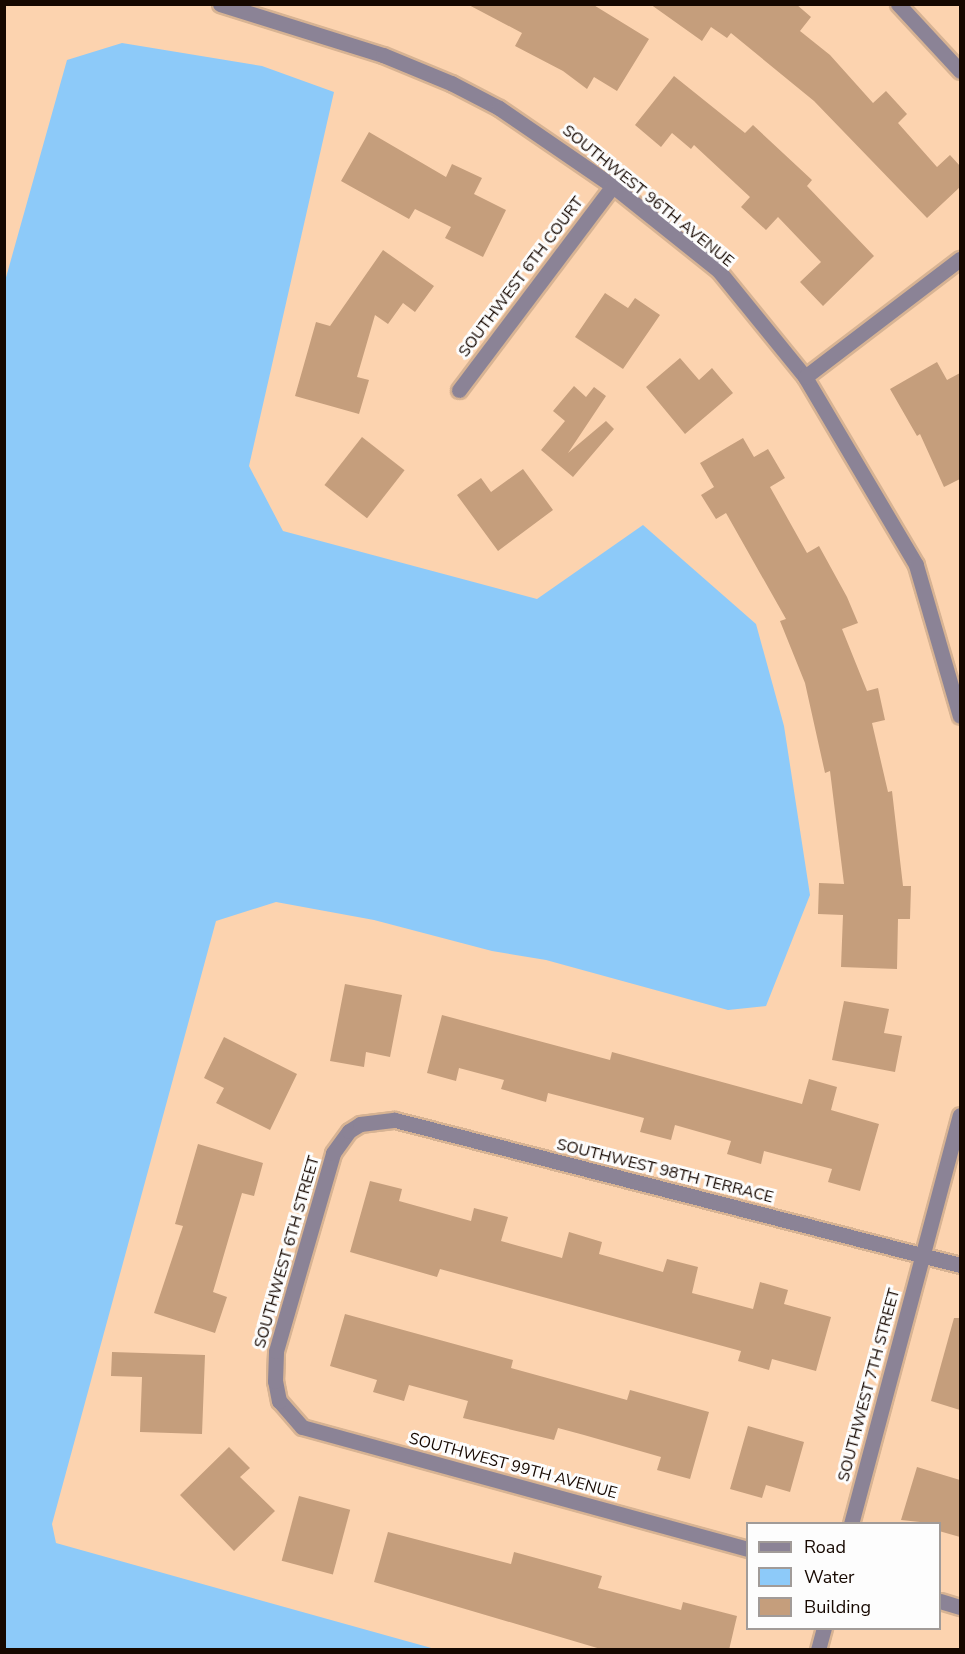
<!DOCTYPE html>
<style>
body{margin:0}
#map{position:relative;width:965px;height:1654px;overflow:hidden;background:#fcd3af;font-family:"Nunito Sans",sans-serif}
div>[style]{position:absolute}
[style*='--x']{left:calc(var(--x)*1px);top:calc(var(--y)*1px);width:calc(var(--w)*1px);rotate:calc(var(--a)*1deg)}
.water>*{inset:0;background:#8dcaf9}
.building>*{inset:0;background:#c59e7c;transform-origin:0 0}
.roads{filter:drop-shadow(2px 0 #d7b393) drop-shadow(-2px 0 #d7b393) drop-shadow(0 2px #d7b393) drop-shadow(0 -2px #d7b393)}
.minor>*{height:15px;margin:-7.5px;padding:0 7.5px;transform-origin:7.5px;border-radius:7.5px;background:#8b8396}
span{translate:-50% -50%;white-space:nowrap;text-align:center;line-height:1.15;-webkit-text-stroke:6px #fdfdfd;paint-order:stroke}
.street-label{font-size:16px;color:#160800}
.frame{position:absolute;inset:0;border:6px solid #160800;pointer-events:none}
.legend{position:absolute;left:746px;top:1522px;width:195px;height:108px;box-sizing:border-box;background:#fdfdfd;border:2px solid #a19b98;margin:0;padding:8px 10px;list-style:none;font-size:18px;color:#160800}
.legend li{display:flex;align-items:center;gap:12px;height:30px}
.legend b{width:30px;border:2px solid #a19b98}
</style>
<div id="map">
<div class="water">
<div style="clip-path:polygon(122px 43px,262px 66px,334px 92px,249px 466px,283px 531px,537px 599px,643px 525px,756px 624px,784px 726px,810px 895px,766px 1006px,728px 1010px,546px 960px,492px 951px,374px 920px,276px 902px,216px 921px,52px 1524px,56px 1543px,435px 1649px,5px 1649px,5px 281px,67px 60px)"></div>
</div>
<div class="building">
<div style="clip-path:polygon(467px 4px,592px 4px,649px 39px,617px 91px,594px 77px,587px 89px,563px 71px,515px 46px,522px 33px)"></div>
<div style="clip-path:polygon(650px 4px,796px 4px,811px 17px,800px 31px,830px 55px,873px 103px,886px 91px,907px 114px,898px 123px,937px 167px,950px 155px,960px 166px,960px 187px,927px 218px,814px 101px,731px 33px,727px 38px,711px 27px,702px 41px)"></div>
<div style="clip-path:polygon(674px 76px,745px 133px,753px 125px,812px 180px,807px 186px,874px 256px,823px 306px,800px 282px,821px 262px,778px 217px,766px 230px,741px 207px,750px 197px,694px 145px,691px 149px,672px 133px,661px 147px,635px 125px)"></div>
<div style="clip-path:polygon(369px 132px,446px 177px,452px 164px,482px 178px,474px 194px,506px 210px,483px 257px,445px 238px,451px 227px,415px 209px,409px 219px,341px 181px)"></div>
<div style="clip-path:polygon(383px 250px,434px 286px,415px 312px,403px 303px,388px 324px,375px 315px,357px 377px,369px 380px,359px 414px,295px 396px,316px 322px,330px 326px)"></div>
<div style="clip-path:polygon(605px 293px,628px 308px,635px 298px,660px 315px,623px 369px,575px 337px)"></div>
<div style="clip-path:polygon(680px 358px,699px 380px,712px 368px,733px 393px,685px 434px,646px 387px)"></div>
<div style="clip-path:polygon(937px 362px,947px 380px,960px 373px,960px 479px,944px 487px,920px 434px,917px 436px,890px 389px)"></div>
<div style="clip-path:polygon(574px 386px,586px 397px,594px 387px,606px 396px,568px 453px,606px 421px,614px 429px,573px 477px,541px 450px,565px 421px,553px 411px)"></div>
<div style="left:362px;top:437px;width:54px;height:61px;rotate:38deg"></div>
<div style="clip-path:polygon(743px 438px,754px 457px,768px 449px,785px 478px,770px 487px,807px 553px,819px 546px,847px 597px,858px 623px,842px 629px,867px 691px,878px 688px,885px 720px,872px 723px,888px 792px,892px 791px,903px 886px,911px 886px,910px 919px,898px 919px,897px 969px,841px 967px,843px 915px,818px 914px,819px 883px,844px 884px,830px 771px,825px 773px,805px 683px,780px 621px,786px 619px,726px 513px,716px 519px,701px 495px,714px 487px,700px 463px)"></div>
<div style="clip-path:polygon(523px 469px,553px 510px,498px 551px,457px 495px,481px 478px,491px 492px)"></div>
<div style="clip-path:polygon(345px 984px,402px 995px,390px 1057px,366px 1052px,364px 1067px,330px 1061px)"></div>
<div style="clip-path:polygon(844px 1001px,889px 1009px,884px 1033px,902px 1036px,895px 1072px,832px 1060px)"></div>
<div style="clip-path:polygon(442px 1015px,610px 1060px,612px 1052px,802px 1104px,809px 1079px,837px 1087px,831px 1110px,879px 1124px,860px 1191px,828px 1182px,832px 1169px,764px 1151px,761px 1164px,727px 1154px,731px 1141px,675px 1125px,671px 1140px,640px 1132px,644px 1118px,548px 1093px,546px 1102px,501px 1089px,504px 1080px,459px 1068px,456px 1081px,427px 1073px)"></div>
<div style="clip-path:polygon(224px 1037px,297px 1074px,270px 1130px,216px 1103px,224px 1088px,204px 1078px)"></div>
<div style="clip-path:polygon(198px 1144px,263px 1163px,254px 1196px,242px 1193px,213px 1292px,227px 1297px,215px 1333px,154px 1313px,183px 1226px,175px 1224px)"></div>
<div style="clip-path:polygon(370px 1181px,402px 1189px,399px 1201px,471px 1221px,474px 1208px,508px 1217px,501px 1241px,562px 1258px,569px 1232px,602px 1242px,599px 1254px,663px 1272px,667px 1259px,698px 1267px,692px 1293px,753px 1309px,760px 1282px,788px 1290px,784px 1304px,831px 1317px,816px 1371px,772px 1359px,769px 1370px,738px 1361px,741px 1351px,440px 1269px,437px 1277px,350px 1252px)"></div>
<div style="clip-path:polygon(345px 1314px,513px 1360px,511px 1368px,627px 1400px,630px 1390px,709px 1412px,690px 1479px,657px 1470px,661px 1457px,584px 1435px,558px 1428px,554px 1440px,463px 1418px,468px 1401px,409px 1385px,404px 1401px,373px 1392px,377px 1380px,330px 1366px)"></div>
<div style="clip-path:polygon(954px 1318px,960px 1318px,960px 1410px,931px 1401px)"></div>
<div style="clip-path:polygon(112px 1352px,205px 1355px,202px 1434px,140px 1432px,142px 1377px,111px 1376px)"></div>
<div style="clip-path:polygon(748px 1426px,804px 1442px,790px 1492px,766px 1485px,762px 1498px,730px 1489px)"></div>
<div style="clip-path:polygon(229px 1447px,250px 1468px,240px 1477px,275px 1511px,234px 1551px,180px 1495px)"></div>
<div style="clip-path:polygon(917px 1467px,960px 1480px,960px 1537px,939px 1531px,939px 1524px,901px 1520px)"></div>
<div style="left:299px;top:1496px;width:53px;height:67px;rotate:15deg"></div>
<div style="clip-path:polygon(388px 1532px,511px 1564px,514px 1552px,602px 1576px,598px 1588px,681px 1610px,683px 1602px,737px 1616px,729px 1650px,604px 1650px,374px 1582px)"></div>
</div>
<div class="roads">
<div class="minor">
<div style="--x:220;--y:4;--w:171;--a:17.4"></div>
<div style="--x:383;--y:55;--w:74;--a:22.4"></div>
<div style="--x:451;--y:83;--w:54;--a:27.5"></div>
<div style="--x:499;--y:108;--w:138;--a:34.4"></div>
<div style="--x:613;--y:186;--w:136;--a:38.7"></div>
<div style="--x:719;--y:271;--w:136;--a:50.9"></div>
<div style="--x:805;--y:377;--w:218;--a:59.4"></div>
<div style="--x:916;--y:565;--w:157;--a:73.8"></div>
<div style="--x:898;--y:4;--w:91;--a:47.2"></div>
<div style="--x:805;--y:377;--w:195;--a:-37.3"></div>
<div style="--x:459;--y:390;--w:256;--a:-53"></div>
<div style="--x:851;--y:1524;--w:423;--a:-75.1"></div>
<div style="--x:748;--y:1549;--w:462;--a:-164.7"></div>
<div style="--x:302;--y:1427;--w:35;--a:-131"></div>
<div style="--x:279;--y:1401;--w:20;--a:-101"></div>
<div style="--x:275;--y:1381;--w:30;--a:-88"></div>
<div style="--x:276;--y:1351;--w:206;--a:-73.9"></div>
<div style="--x:333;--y:1153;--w:27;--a:-54"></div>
<div style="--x:349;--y:1131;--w:13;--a:-32"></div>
<div style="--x:360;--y:1124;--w:35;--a:-7"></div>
<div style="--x:395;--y:1120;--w:583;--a:14.39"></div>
<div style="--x:940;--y:1601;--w:21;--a:17"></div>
<div style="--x:818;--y:1650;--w:23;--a:-75"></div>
</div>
</div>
<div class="street-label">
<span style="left:648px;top:196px;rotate:39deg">SOUTHWEST 96TH AVENUE</span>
<span style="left:521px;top:277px;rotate:-53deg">SOUTHWEST 6TH COURT</span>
<span style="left:665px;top:1171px;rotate:14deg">SOUTHWEST 98TH TERRACE</span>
<span style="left:287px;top:1252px;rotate:-74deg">SOUTHWEST 6TH STREET</span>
<span style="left:869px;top:1385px;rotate:-75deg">SOUTHWEST 7TH STREET</span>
<span style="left:513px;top:1466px;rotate:15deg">SOUTHWEST 99TH AVENUE</span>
</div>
<div class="frame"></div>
<ul class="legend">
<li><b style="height:8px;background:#8b8396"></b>Road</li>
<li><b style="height:16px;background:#8dcaf9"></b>Water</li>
<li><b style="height:16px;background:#c59e7c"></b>Building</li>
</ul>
</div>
